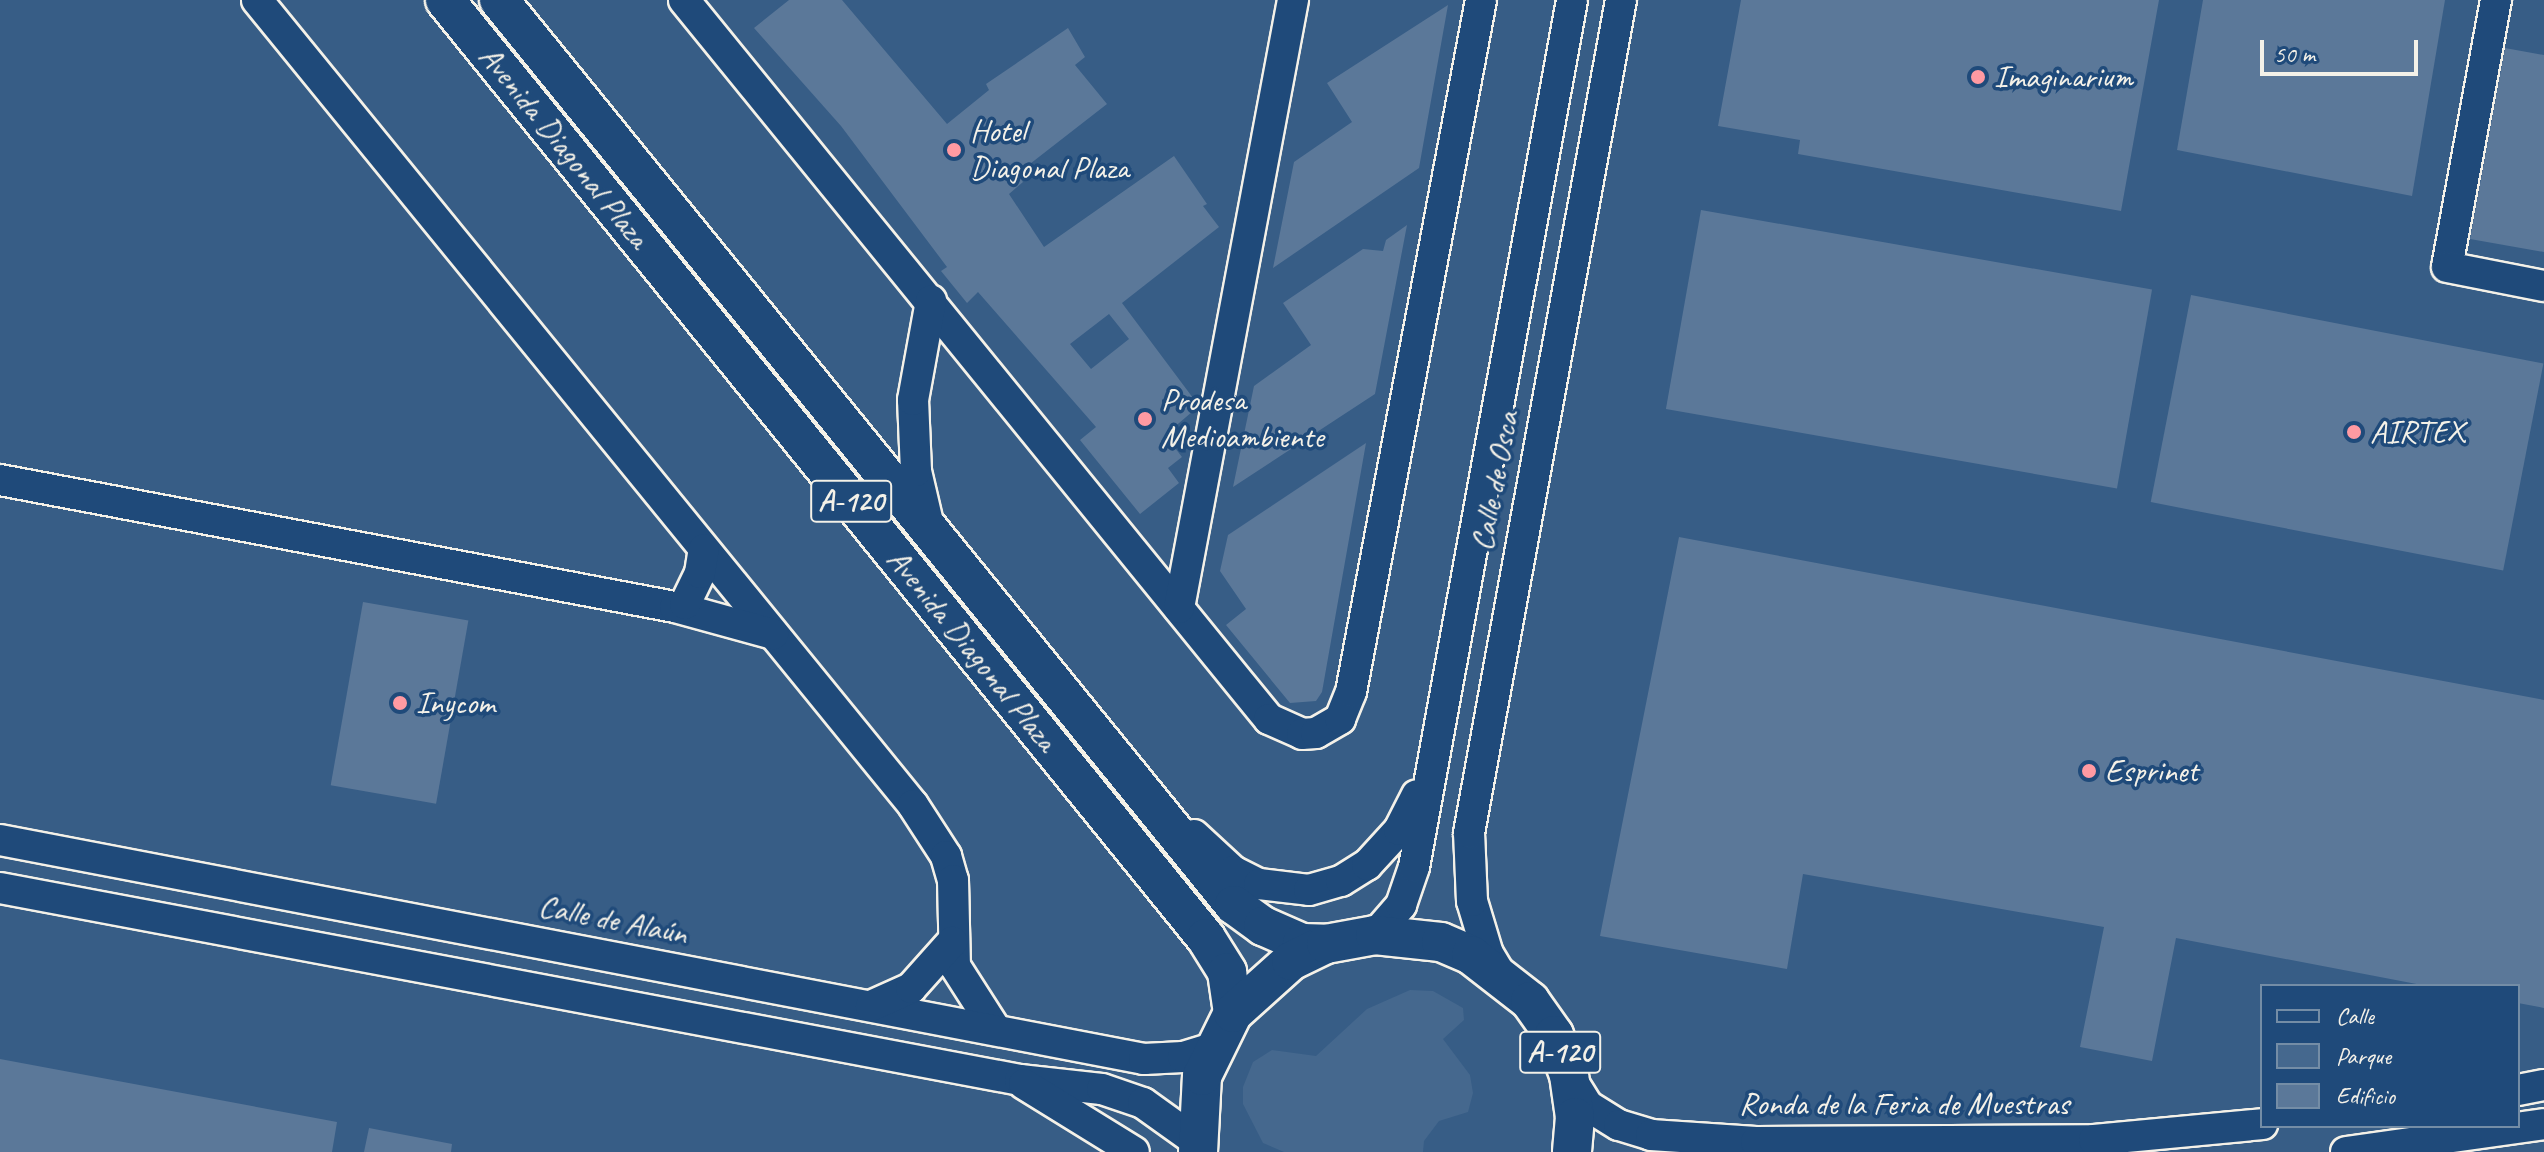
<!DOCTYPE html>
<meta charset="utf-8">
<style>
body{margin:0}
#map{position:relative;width:2544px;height:1152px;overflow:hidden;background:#28517e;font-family:Caveat,sans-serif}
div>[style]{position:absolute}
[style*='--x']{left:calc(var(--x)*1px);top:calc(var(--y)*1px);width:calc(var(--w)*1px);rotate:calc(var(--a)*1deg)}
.built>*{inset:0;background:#375d86}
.green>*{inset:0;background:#45688e}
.building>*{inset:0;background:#5b7899;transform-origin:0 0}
.roads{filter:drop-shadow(2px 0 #f4f1e8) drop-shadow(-2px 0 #f4f1e8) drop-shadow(0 2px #f4f1e8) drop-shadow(0 -2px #f4f1e8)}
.minor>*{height:30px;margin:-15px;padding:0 15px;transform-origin:15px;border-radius:15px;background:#1f4a7a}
.major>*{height:38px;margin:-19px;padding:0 19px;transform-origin:19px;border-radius:19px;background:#1f4a7a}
.dots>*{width:22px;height:22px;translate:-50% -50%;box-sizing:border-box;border:4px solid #1f4a7a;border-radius:50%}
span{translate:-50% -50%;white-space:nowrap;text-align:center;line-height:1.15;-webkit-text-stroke:7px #1f4a7a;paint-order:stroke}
.shield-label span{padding:2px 6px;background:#1f4a7a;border:2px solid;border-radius:6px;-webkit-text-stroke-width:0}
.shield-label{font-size:30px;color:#f4f1e8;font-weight:700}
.poi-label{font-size:32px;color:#f4f1e8}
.left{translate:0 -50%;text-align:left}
.street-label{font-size:32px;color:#f4f1e8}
.legend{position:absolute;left:2260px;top:984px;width:260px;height:144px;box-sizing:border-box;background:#1f4a7a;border:2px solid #748da6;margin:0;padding:10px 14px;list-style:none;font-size:24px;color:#f4f1e8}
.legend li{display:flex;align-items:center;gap:16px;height:40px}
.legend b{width:40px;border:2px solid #748da6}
.scale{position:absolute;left:2260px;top:40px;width:158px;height:36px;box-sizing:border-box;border:4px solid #f4f1e8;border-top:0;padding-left:10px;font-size:24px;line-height:28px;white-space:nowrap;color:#f4f1e8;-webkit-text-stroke:6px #1f4a7a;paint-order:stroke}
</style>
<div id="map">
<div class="built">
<div style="clip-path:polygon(evenodd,0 0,2544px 0,2544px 1152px,0 1152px,0 0,2262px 986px,2518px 986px,2518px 1126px,2262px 1126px,2262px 986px)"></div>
</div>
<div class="green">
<div style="clip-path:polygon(1410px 990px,1433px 991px,1463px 1008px,1464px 1020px,1443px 1039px,1470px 1075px,1473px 1093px,1468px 1112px,1439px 1121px,1424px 1141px,1423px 1152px,1284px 1152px,1263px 1143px,1243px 1104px,1243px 1087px,1253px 1062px,1272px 1050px,1316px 1056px,1367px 1009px)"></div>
</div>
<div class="building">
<div style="clip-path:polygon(evenodd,789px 0,842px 0,947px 124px,989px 90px,986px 84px,1068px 28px,1085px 57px,1075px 65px,1107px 104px,1017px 174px,1023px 182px,1009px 194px,1044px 247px,1174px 156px,1207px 204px,1203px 206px,1219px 227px,1122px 303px,1199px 406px,1165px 435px,1182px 457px,1168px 468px,1179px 483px,1140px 514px,1080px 440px,1096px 427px,978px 292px,967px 303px,941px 271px,947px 267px,841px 126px,754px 28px,789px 0,1109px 314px,1129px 339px,1091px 369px,1070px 344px,1109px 314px)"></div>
<div style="clip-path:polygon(1741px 0,2159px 0,2121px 211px,1798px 154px,1800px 140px,1718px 126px)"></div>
<div style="clip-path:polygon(2203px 0,2445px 0,2412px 196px,2177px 150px)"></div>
<div style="clip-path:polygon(1448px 5px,1419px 168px,1273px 268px,1294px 162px,1352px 122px,1327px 83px)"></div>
<div style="clip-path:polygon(2505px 48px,2544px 55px,2544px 252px,2470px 239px)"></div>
<div style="left:1701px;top:210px;width:458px;height:202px;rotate:10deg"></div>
<div style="clip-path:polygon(1407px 225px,1375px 394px,1233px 487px,1254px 386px,1311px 345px,1283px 303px,1363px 249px,1383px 251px,1386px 240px)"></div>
<div style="left:2191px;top:295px;width:359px;height:211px;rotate:11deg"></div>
<div style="clip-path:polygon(1366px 443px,1322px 692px,1316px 701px,1290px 703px,1226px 625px,1246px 609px,1220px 571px,1228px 535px)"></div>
<div style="clip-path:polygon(1679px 537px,2544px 700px,2544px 1008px,2518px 1003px,2518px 986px,2427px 986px,2176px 938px,2152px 1061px,2080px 1047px,2104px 927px,1803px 874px,1787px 969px,1600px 936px)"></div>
<div style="left:363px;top:602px;width:107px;height:186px;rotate:10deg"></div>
<div style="clip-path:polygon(0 1059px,337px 1122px,332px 1152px,0 1152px)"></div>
<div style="clip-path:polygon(369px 1128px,452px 1144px,451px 1152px,364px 1152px)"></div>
</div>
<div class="roads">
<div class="minor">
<div style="--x:257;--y:0;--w:1038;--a:50.82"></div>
<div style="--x:913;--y:805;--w:61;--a:57.1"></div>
<div style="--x:946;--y:856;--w:25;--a:74"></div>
<div style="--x:953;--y:880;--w:86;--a:88.7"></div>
<div style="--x:955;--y:966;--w:76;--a:57.4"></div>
<div style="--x:684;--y:0;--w:927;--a:50.87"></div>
<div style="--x:1269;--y:719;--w:36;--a:24"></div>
<div style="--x:1302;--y:734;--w:14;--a:-4"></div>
<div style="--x:1316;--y:733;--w:28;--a:-30"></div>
<div style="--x:1340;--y:719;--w:29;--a:-68"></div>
<div style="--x:1351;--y:692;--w:704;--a:-79.36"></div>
<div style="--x:2496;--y:0;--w:271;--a:100.4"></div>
<div style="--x:2447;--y:267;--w:99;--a:11.1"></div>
<div style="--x:0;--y:480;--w:687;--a:10.66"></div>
<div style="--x:675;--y:607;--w:102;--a:15.4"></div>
<div style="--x:929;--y:527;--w:57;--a:-103.1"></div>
<div style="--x:916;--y:471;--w:71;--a:-92.4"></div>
<div style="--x:913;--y:400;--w:101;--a:-79.7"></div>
<div style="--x:685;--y:604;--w:34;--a:-64"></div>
<div style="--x:700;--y:573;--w:24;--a:-81"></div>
<div style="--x:1179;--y:608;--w:619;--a:-79.38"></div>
<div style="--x:1194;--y:835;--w:53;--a:42.7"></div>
<div style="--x:1233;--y:871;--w:29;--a:27"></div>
<div style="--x:1259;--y:884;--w:50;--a:6.8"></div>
<div style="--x:1309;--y:890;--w:33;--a:-16"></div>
<div style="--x:1341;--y:881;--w:31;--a:-32"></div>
<div style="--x:1367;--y:865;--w:47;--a:-47.6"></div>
<div style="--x:1399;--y:830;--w:39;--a:-63"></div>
<div style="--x:0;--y:840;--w:1165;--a:10.84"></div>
<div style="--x:1144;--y:1059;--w:39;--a:-3"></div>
<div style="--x:1183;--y:1057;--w:30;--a:-17"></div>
<div style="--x:0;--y:888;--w:1038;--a:10.66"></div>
<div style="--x:1020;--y:1080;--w:82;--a:6.3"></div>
<div style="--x:1102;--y:1089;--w:43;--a:18.9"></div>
<div style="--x:1143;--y:1103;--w:65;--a:35.6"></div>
<div style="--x:1375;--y:935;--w:40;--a:-49"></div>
<div style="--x:1401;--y:905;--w:40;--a:-71.1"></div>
<div style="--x:1414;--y:867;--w:881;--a:-79.67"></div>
<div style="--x:1499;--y:972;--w:21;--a:-121"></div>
<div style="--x:1488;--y:954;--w:55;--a:-106.8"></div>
<div style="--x:1472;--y:901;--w:68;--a:-92.5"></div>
<div style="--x:1469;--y:833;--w:847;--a:-79.66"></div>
<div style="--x:871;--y:1006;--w:44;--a:-24.2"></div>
<div style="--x:911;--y:988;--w:62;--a:-48.3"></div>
<div style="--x:1571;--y:1079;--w:32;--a:58"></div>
<div style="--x:1588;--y:1106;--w:36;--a:32"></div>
<div style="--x:1619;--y:1125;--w:34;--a:17"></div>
<div style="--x:1651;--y:1135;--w:105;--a:3.8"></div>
<div style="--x:1756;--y:1142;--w:338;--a:-0.3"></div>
<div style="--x:2094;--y:1140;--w:169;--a:-5.4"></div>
<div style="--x:1024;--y:1084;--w:129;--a:31.7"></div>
<div style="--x:2518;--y:1090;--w:26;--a:-11"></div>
<div style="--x:2346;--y:1152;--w:200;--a:-8"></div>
</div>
<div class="major">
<div style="--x:445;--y:0;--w:1208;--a:50.95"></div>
<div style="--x:1206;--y:938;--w:40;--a:58"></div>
<div style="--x:1227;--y:972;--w:41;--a:81.7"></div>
<div style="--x:499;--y:0;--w:1166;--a:50.92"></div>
<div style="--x:1234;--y:905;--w:36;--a:36"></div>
<div style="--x:1263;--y:926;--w:43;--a:23.6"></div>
<div style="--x:1302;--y:943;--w:24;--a:2"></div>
<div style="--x:1198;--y:1152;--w:76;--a:-87"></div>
<div style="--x:1202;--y:1076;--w:70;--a:-63.8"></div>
<div style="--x:1233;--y:1013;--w:78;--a:-41.9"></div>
<div style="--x:1291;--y:961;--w:39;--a:-26"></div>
<div style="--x:1326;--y:944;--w:50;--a:-10.4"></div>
<div style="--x:1375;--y:935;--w:66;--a:6.1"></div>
<div style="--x:1441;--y:942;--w:33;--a:23"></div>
<div style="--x:1471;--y:955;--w:75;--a:37.9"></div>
<div style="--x:1530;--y:1001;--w:42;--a:54.8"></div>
<div style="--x:1554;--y:1035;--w:43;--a:69.4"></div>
<div style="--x:1569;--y:1075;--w:42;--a:81.9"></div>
<div style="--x:1575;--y:1117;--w:35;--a:95"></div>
</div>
</div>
<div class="dots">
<div style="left:1978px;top:77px;background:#ff9aa2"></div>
<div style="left:954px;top:150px;background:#ff9aa2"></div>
<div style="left:1145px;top:419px;background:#ff9aa2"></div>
<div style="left:2354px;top:432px;background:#ff9aa2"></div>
<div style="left:400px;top:703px;background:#ff9aa2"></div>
<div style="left:2089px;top:771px;background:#ff9aa2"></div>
</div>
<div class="shield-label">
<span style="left:851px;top:501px">A-120</span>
<span style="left:1560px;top:1052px">A-120</span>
</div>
<div class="poi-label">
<span class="left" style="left:1994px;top:77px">Imaginarium</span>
<span class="left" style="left:970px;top:150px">Hotel<br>Diagonal Plaza</span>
<span class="left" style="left:1161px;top:419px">Prodesa<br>Medioambiente</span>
<span class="left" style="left:2370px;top:432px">AIRTEX</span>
<span class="left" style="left:416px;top:703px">Inycom</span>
<span class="left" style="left:2105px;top:771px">Esprinet</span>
</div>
<div class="street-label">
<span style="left:564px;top:147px;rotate:51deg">Avenida Diagonal Plaza</span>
<span style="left:1495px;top:481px;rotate:-79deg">Calle de Osca</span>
<span style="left:972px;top:650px;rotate:51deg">Avenida Diagonal Plaza</span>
<span style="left:613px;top:920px;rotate:11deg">Calle de Alaún</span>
<span style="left:1904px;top:1104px">Ronda de la Feria de Muestras</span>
</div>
<ul class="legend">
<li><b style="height:10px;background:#1f4a7a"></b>Calle</li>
<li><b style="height:22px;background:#45688e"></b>Parque</li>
<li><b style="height:22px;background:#5b7899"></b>Edificio</li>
</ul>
<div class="scale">50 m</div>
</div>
